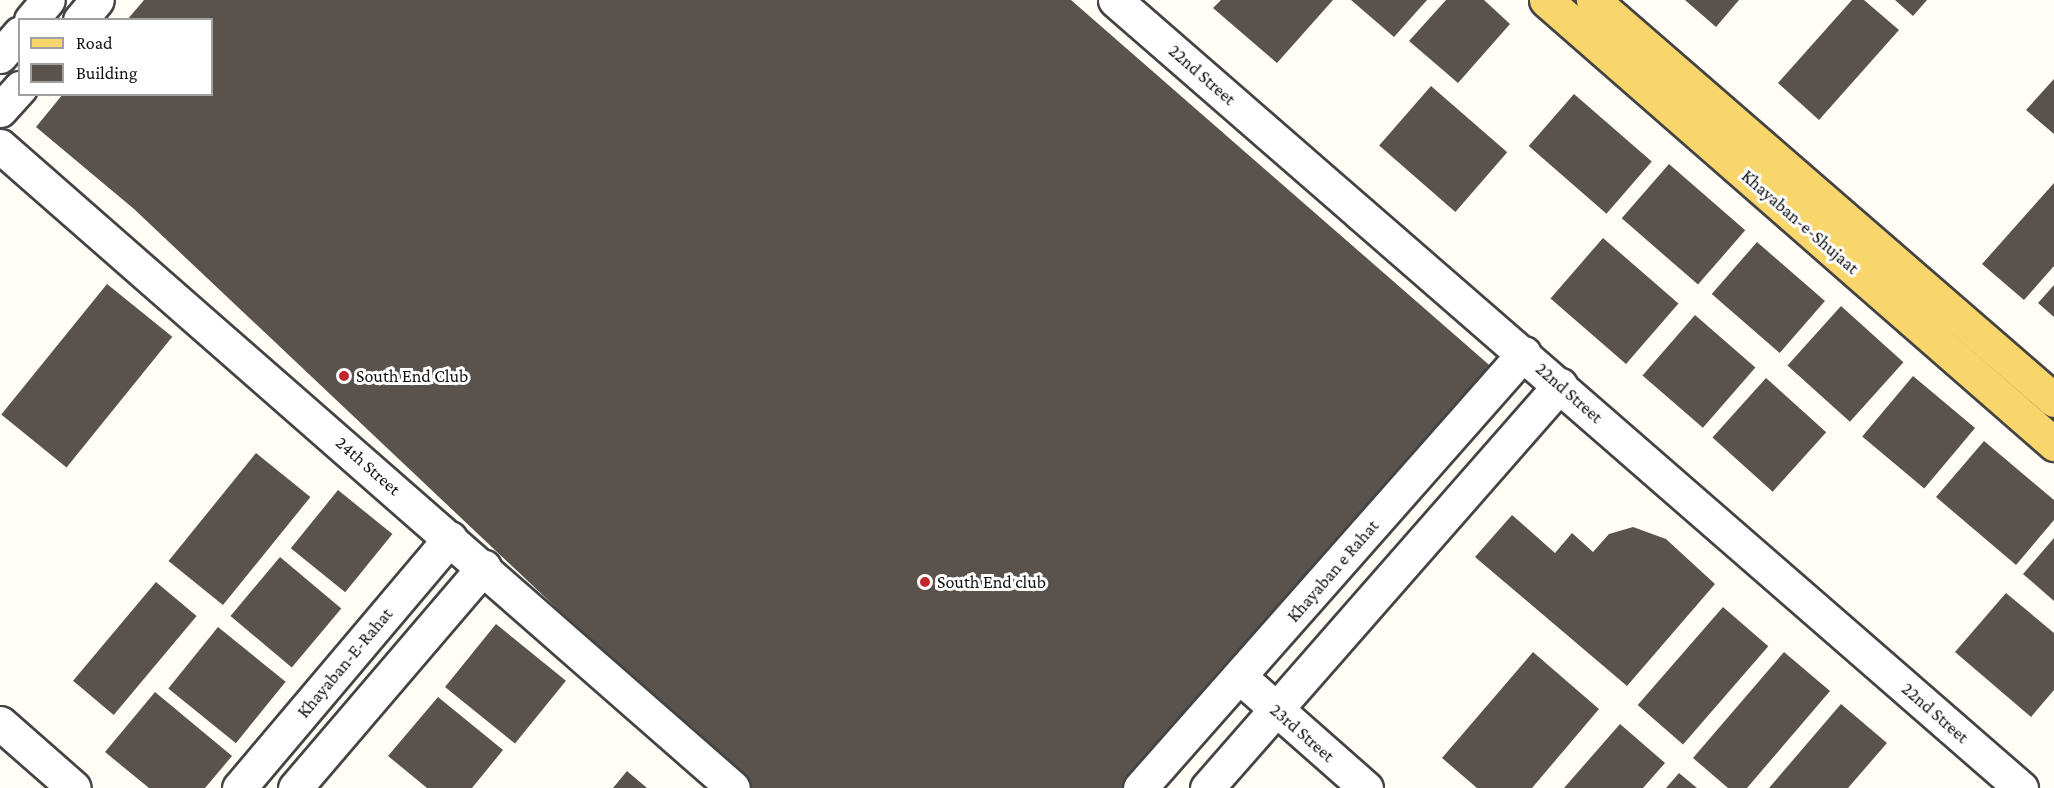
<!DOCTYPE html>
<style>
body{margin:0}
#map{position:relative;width:2054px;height:788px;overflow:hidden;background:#fffdf5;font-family:"Crimson Pro",serif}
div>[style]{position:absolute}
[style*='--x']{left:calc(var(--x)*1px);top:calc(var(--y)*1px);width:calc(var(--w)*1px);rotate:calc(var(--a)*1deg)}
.building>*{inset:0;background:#5a524d;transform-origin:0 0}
.roads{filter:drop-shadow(2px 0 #444) drop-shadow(-2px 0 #444) drop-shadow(0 2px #444) drop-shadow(0 -2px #444)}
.minor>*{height:33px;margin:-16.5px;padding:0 16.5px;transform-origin:16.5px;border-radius:16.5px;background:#fff}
.major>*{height:33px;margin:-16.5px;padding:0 16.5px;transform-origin:16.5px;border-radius:16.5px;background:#f9d66b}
.dots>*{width:16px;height:16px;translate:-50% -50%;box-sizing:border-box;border:3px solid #fff;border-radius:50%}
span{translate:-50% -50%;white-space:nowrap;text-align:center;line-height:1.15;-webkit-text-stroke:6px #fff;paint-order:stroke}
.street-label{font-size:18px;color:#111}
.poi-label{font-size:18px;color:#111}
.left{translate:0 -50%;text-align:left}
.legend{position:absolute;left:18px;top:18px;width:195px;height:78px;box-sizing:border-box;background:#fff;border:2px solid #a0a0a0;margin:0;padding:8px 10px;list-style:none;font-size:18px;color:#111}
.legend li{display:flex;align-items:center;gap:12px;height:30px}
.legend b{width:30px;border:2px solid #a0a0a0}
</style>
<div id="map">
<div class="building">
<div style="clip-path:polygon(144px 0,1071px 0,1503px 377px,1138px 788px,747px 788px,134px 209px,36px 127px,63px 94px,212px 94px,212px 20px,127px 20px)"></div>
<div style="clip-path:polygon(1221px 0,1333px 0,1277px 63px,1213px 8px)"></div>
<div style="clip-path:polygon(1351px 0,1427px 0,1394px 37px)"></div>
<div style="clip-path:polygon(1446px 0,1484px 0,1510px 24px,1458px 83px,1409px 41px)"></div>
<div style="clip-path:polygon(1685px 0,1739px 0,1716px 27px)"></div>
<div style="clip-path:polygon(1852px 0,1864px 0,1899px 30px,1819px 120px,1778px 83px)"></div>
<div style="clip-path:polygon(1895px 0,1927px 0,1913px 16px)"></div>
<div style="clip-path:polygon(2054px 79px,2054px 134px,2026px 110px)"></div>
<div style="left:1431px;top:86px;width:101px;height:79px;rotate:41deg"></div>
<div style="left:1574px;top:94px;width:103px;height:69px;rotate:41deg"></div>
<div style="left:1669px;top:164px;width:101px;height:72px;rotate:41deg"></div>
<div style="clip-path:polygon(2054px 183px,2054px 266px,2024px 300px,1982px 264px)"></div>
<div style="left:1603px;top:238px;width:100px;height:80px;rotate:41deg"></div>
<div style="left:1757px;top:242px;width:90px;height:69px;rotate:41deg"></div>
<div style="left:107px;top:284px;width:84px;height:168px;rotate:39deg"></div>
<div style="clip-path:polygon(2054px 285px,2054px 317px,2038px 303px)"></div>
<div style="left:1841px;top:306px;width:84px;height:80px;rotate:42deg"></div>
<div style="left:1695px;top:315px;width:80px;height:80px;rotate:41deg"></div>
<div style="left:1913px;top:376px;width:81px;height:79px;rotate:40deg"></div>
<div style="left:1766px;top:378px;width:81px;height:80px;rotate:42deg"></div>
<div style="clip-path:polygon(1984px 441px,2054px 500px,2054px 520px,2016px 565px,1936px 497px)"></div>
<div style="left:256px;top:453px;width:70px;height:139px;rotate:39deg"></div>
<div style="left:338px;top:490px;width:70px;height:75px;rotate:39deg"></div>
<div style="clip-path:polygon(1512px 515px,1555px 553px,1572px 533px,1593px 552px,1609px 534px,1633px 527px,1666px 539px,1715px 584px,1627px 686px,1475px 557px)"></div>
<div style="clip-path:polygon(2054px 538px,2054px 601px,2023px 574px)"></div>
<div style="left:280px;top:557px;width:80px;height:77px;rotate:40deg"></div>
<div style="left:156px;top:582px;width:53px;height:129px;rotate:40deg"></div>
<div style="clip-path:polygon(2006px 593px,2054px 633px,2054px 690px,2031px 717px,1955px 652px)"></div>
<div style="left:1723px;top:607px;width:60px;height:130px;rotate:41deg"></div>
<div style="left:496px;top:624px;width:90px;height:81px;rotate:39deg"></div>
<div style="left:218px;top:627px;width:87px;height:79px;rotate:39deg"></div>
<div style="clip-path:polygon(1533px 652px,1599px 709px,1532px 788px,1477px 788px,1442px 758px)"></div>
<div style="clip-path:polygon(1784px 652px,1830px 691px,1747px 788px,1728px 788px,1693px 758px)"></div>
<div style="clip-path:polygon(155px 692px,232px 756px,205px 788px,149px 788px,105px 752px)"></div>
<div style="clip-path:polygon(438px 697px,503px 750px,472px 788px,427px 788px,388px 756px)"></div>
<div style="clip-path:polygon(1841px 704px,1887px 743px,1848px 788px,1769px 788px)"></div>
<div style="clip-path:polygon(1620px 724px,1665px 763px,1643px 788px,1564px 788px)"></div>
<div style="clip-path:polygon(627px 771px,647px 788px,613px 788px)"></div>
<div style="clip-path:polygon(1679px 773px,1697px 788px,1666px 788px)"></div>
</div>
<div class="roads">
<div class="minor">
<div style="--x:1115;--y:0;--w:1201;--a:41.02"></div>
<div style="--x:31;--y:20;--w:26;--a:-50"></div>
<div style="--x:80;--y:20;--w:26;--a:-50"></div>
<div style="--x:0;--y:56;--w:30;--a:-49"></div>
<div style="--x:0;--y:110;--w:30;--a:-48"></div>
<div style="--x:0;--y:146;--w:974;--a:41.21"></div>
<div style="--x:1240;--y:677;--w:168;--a:41.4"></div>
<div style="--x:0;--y:723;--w:98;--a:41.3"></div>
<div style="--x:239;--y:788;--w:327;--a:-49.8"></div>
<div style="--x:295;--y:788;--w:291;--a:-49.5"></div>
<div style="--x:1140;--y:788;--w:580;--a:-48.56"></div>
<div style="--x:1207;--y:788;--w:536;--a:-48.78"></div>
</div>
<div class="major">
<div style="--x:1546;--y:0;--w:675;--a:41.15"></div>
<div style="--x:1593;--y:0;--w:610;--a:40.95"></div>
</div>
</div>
<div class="dots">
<div style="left:344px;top:376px;background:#c4262e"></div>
<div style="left:925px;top:582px;background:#c4262e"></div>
</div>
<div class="street-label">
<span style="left:1202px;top:75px;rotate:41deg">22nd Street</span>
<span style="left:1800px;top:222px;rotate:41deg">Khayaban-e-Shujaat</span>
<span style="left:1569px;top:393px;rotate:41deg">22nd Street</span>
<span style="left:368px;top:466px;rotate:41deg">24th Street</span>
<span style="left:1333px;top:571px;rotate:-49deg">Khayaban e Rahat</span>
<span style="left:345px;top:663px;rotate:-50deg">Khayaban-E-Rahat</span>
<span style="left:1935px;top:713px;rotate:41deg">22nd Street</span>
<span style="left:1302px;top:733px;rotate:41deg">23rd Street</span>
</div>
<div class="poi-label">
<span class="left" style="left:356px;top:376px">South End Club</span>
<span class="left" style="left:937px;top:582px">South End club</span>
</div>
<ul class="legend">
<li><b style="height:8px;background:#f9d66b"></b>Road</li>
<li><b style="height:16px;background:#5a524d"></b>Building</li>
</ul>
</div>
